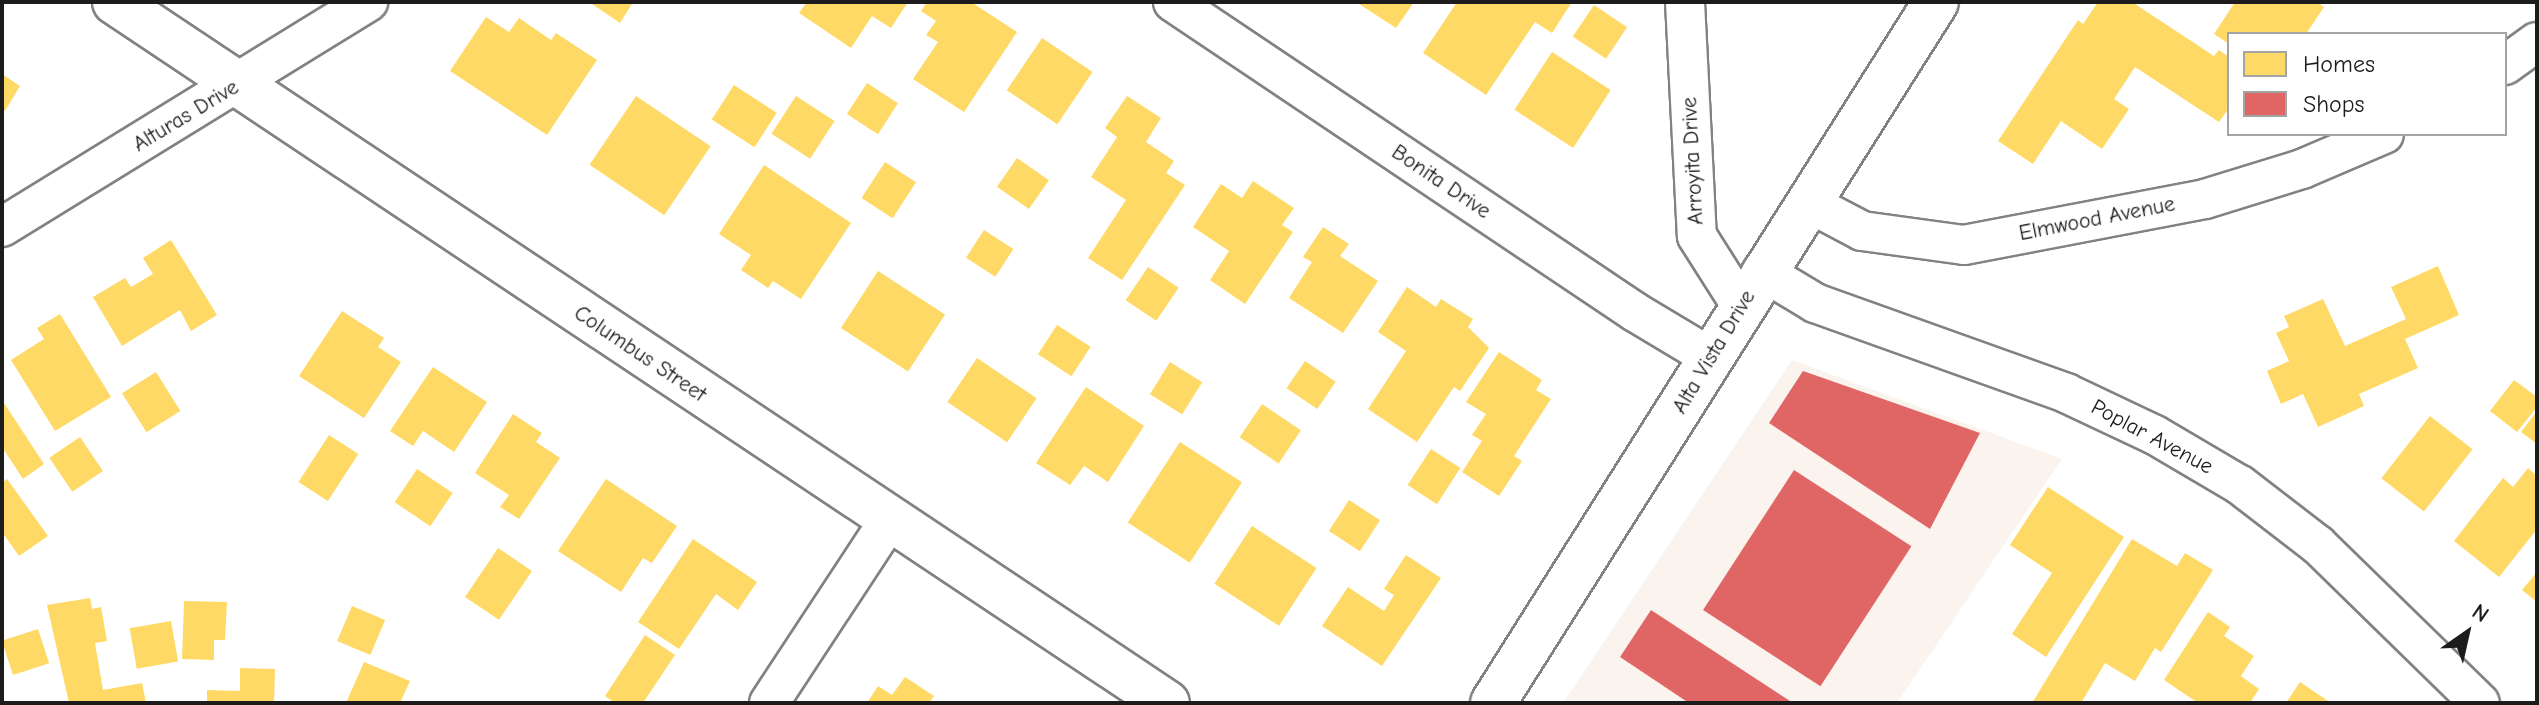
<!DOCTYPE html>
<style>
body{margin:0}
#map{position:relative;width:2539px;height:705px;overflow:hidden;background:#fff;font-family:"Comic Neue",sans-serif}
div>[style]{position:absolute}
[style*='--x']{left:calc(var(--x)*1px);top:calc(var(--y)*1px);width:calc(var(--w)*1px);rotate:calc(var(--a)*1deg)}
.built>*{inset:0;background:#fbf3ed}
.homes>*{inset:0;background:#ffd966;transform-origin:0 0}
.shops>*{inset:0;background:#e06666;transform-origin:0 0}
.roads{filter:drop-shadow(2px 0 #828282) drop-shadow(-2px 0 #828282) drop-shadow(0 2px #828282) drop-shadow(0 -2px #828282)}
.minor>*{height:38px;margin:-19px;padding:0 19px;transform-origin:19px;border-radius:19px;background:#fff}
.tertiary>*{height:44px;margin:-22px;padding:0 22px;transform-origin:22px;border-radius:22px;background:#fff}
.secondary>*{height:44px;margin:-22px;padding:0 22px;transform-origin:22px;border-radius:22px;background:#fff}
span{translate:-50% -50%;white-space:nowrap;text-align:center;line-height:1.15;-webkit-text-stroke:8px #fff;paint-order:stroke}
.street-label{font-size:22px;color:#1c1c1c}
.frame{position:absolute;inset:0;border:4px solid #1c1c1c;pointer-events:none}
.legend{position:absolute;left:2227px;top:32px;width:280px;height:104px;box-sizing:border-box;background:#fff;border:2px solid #a4a4a4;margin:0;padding:10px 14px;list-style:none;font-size:24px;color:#1c1c1c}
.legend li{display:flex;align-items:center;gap:16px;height:40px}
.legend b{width:40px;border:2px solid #a4a4a4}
.north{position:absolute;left:2427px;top:593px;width:80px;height:80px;-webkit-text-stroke:6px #fff;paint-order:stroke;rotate:34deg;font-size:22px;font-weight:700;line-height:32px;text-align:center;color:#1c1c1c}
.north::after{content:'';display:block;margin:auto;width:28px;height:36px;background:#1c1c1c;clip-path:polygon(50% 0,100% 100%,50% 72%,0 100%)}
</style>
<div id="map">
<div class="built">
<div style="clip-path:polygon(1792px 360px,2062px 459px,1897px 703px,1563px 703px)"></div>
</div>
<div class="homes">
<div style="clip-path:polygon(589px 2px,633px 2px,620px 23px)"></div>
<div style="clip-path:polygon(807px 2px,908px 2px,891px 28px,872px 16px,851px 48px,799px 13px)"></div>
<div style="clip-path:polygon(927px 2px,971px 2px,1017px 32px,964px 112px,913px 79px,938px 42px,926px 35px,936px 21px,921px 11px)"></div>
<div style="clip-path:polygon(1356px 2px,1414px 2px,1396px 28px)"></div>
<div style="clip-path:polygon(1457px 2px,1572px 2px,1552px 33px,1535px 22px,1486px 95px,1423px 53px)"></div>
<div style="clip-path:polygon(2098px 2px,2132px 2px,2214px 56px,2219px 50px,2229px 57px,2229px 108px,2219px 122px,2135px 67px,2114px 99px,2129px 109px,2102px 149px,2061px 121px,2033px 164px,1998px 141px,2078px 20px,2083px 24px)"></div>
<div style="clip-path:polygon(2235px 2px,2317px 2px,2324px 7px,2306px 34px,2229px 34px,2229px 44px,2214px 34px)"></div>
<div style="left:1594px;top:5px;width:40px;height:38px;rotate:34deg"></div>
<div style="clip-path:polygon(486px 17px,509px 32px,519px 18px,551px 40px,556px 33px,597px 60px,547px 135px,450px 71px)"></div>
<div style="left:1042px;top:38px;width:61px;height:63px;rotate:34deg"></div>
<div style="left:1552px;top:52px;width:70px;height:69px;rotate:33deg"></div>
<div style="clip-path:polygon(2px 74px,20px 86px,5px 111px,2px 109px)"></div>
<div style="left:867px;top:83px;width:37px;height:37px;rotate:33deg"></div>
<div style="left:734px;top:85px;width:51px;height:41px;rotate:33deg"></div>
<div style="left:636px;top:96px;width:90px;height:83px;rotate:34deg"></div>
<div style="left:796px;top:96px;width:46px;height:45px;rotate:33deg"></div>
<div style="clip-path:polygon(1127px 96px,1161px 118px,1146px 142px,1174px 161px,1166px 173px,1185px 185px,1122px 280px,1088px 258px,1126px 200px,1091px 177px,1117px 137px,1105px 128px)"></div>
<div style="left:1017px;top:158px;width:39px;height:35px;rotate:35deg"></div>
<div style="left:885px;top:162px;width:37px;height:43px;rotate:33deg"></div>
<div style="clip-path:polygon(764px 165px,851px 223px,801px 299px,773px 281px,768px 288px,741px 270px,751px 255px,719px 234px)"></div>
<div style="clip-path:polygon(1253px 181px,1294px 208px,1282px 225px,1293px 232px,1245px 304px,1210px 280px,1229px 251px,1193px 227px,1221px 184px,1242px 198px)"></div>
<div style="clip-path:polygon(1323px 227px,1349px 244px,1340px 256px,1378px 281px,1343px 333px,1289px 298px,1312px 262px,1303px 257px)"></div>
<div style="left:984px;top:230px;width:35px;height:33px;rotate:33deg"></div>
<div style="clip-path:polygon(171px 240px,217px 315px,191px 331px,180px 310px,122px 346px,93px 297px,125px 278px,131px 287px,153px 274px,143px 258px)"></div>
<div style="clip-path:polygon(2438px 266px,2459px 315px,2405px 339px,2418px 368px,2359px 394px,2364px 406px,2318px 427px,2303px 394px,2281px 404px,2267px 371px,2289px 361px,2276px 333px,2289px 327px,2284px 316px,2323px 299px,2345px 346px,2406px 319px,2391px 287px)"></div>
<div style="left:1148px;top:267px;width:37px;height:40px;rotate:34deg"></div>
<div style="left:878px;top:271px;width:80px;height:68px;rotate:33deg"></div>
<div style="clip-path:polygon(1407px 287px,1436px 307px,1441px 299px,1473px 319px,1468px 327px,1489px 348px,1460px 391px,1454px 387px,1417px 442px,1368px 409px,1406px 351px,1378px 332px)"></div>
<div style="clip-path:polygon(342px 311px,384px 338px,378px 347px,401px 362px,364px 418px,299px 376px)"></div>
<div style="clip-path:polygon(60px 314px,111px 397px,55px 431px,11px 360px,44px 339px,37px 328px)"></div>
<div style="left:1057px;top:325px;width:40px;height:35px;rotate:33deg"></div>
<div style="clip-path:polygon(1499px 352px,1542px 380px,1536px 390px,1551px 399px,1514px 456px,1522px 461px,1499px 496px,1462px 472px,1482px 441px,1472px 435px,1486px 414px,1466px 402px)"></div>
<div style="left:977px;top:358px;width:72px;height:53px;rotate:34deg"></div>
<div style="left:1305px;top:361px;width:37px;height:33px;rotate:34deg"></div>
<div style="left:1170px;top:362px;width:38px;height:38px;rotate:32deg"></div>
<div style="clip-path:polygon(433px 367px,487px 402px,454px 452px,423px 431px,413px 446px,390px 431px)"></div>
<div style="left:156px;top:372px;width:46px;height:40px;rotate:58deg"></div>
<div style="clip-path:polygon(2514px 380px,2537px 397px,2537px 407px,2517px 432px,2490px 411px)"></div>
<div style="clip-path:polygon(1086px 387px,1144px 426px,1108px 482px,1084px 466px,1070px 485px,1036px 463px)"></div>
<div style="clip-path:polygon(2px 400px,44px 464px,23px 479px,2px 447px)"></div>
<div style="left:1262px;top:404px;width:47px;height:40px;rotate:34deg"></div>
<div style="clip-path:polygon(2537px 411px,2537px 444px,2521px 432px)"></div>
<div style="clip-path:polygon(513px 414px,542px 433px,536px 442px,560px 458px,519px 519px,500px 507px,509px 495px,475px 473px)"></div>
<div style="left:2430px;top:416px;width:54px;height:79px;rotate:38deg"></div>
<div style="left:329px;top:435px;width:35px;height:56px;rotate:33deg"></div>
<div style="left:80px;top:437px;width:41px;height:37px;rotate:56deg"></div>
<div style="left:1180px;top:442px;width:74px;height:96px;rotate:33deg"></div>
<div style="left:1431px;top:449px;width:35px;height:43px;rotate:33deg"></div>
<div style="clip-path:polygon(2528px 468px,2537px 476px,2537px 529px,2499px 577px,2454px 541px,2503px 478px,2513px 487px)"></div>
<div style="left:417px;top:469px;width:43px;height:40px;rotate:34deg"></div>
<div style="clip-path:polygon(7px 479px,48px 536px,19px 556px,2px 532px,2px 483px)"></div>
<div style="clip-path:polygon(606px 479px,677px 526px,652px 563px,643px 558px,621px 592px,558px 551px)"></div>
<div style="clip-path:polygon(2048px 487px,2124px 537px,2046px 657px,2012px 634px,2052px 573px,2010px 545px)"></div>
<div style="left:1349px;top:500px;width:37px;height:37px;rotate:33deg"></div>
<div style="left:1252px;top:526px;width:77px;height:69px;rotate:33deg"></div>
<div style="clip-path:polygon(693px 539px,757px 582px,738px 610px,716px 594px,679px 649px,638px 622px)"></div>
<div style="clip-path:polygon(2132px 539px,2177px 566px,2185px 553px,2213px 570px,2161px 652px,2155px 648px,2135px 681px,2105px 663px,2081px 703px,2032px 703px)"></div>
<div style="left:498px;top:548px;width:41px;height:59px;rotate:34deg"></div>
<div style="clip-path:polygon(1406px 555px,1441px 578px,1382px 666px,1322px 626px,1348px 587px,1384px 611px,1394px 595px,1384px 589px)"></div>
<div style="clip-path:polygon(2537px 572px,2537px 602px,2522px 590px)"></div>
<div style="clip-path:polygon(90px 598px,92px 609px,101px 607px,107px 641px,95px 643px,103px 690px,142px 683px,146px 703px,69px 703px,47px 605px)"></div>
<div style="clip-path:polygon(184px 601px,227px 602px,225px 640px,214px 640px,214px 660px,182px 659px)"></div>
<div style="left:352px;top:606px;width:36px;height:38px;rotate:23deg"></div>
<div style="clip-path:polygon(2208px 612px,2230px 627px,2224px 636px,2254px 656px,2241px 676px,2259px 689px,2250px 703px,2198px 703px,2164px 680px)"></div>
<div style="left:171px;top:621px;width:41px;height:42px;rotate:80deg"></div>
<div style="left:38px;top:629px;width:36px;height:38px;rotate:72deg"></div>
<div style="clip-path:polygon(645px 635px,675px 655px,643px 703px,615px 703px,605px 696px)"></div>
<div style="clip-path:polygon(364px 662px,410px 681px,400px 703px,346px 703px)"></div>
<div style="clip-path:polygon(240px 668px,275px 669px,274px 703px,207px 703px,207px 690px,240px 691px)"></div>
<div style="clip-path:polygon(905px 677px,934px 696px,929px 703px,867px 703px,878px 686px,892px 695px)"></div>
<div style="clip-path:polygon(2300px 682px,2331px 703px,2286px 703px)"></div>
</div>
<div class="shops">
<div style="clip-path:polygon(1803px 371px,1980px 433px,1930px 529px,1769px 423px)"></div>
<div style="left:1794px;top:470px;width:140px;height:167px;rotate:33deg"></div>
<div style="clip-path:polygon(1651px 610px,1790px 701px,1788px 703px,1689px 703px,1620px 657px)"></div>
</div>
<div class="roads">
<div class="minor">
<div style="--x:1173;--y:2;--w:556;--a:33.86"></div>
<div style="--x:1635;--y:312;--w:90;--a:30.9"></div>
<div style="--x:1685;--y:2;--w:234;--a:87.1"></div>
<div style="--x:1697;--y:236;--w:84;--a:57.6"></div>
<div style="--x:2505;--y:65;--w:39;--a:-36"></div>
<div style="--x:1807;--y:202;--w:62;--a:27.8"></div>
<div style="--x:1862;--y:231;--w:103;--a:7.8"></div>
<div style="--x:1964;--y:245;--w:245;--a:-10.8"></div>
<div style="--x:2205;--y:199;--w:102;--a:-17.2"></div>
<div style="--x:2302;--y:169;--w:89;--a:-23.1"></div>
<div style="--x:2;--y:227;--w:430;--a:-31.6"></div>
<div style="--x:1762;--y:271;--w:62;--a:31.1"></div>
<div style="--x:1815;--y:303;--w:267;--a:19.7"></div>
<div style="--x:2066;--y:393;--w:98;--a:25.3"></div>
<div style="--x:2155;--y:435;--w:99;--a:30.5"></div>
<div style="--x:2240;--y:485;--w:98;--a:37.6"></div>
<div style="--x:2318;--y:545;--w:226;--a:44.3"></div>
<div style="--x:769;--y:703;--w:219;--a:-56.7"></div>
</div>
<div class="tertiary">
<div style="--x:1493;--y:703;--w:829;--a:-57.71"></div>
</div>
<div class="secondary">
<div style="--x:115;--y:2;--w:1264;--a:33.68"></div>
</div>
</div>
<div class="street-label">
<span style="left:186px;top:116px;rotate:-31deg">Alturas Drive</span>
<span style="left:1693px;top:161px;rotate:-93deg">Arroyita Drive</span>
<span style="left:1441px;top:182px;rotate:34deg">Bonita Drive</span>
<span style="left:2097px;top:219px;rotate:-11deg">Elmwood Avenue</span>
<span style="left:1714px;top:352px;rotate:-59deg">Alta Vista Drive</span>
<span style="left:640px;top:354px;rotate:34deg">Columbus Street</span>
<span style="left:2152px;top:437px;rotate:28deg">Poplar Avenue</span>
</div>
<div class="frame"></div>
<ul class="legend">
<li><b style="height:22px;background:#ffd966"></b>Homes</li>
<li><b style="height:22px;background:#e06666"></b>Shops</li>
</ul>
<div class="north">N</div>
</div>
